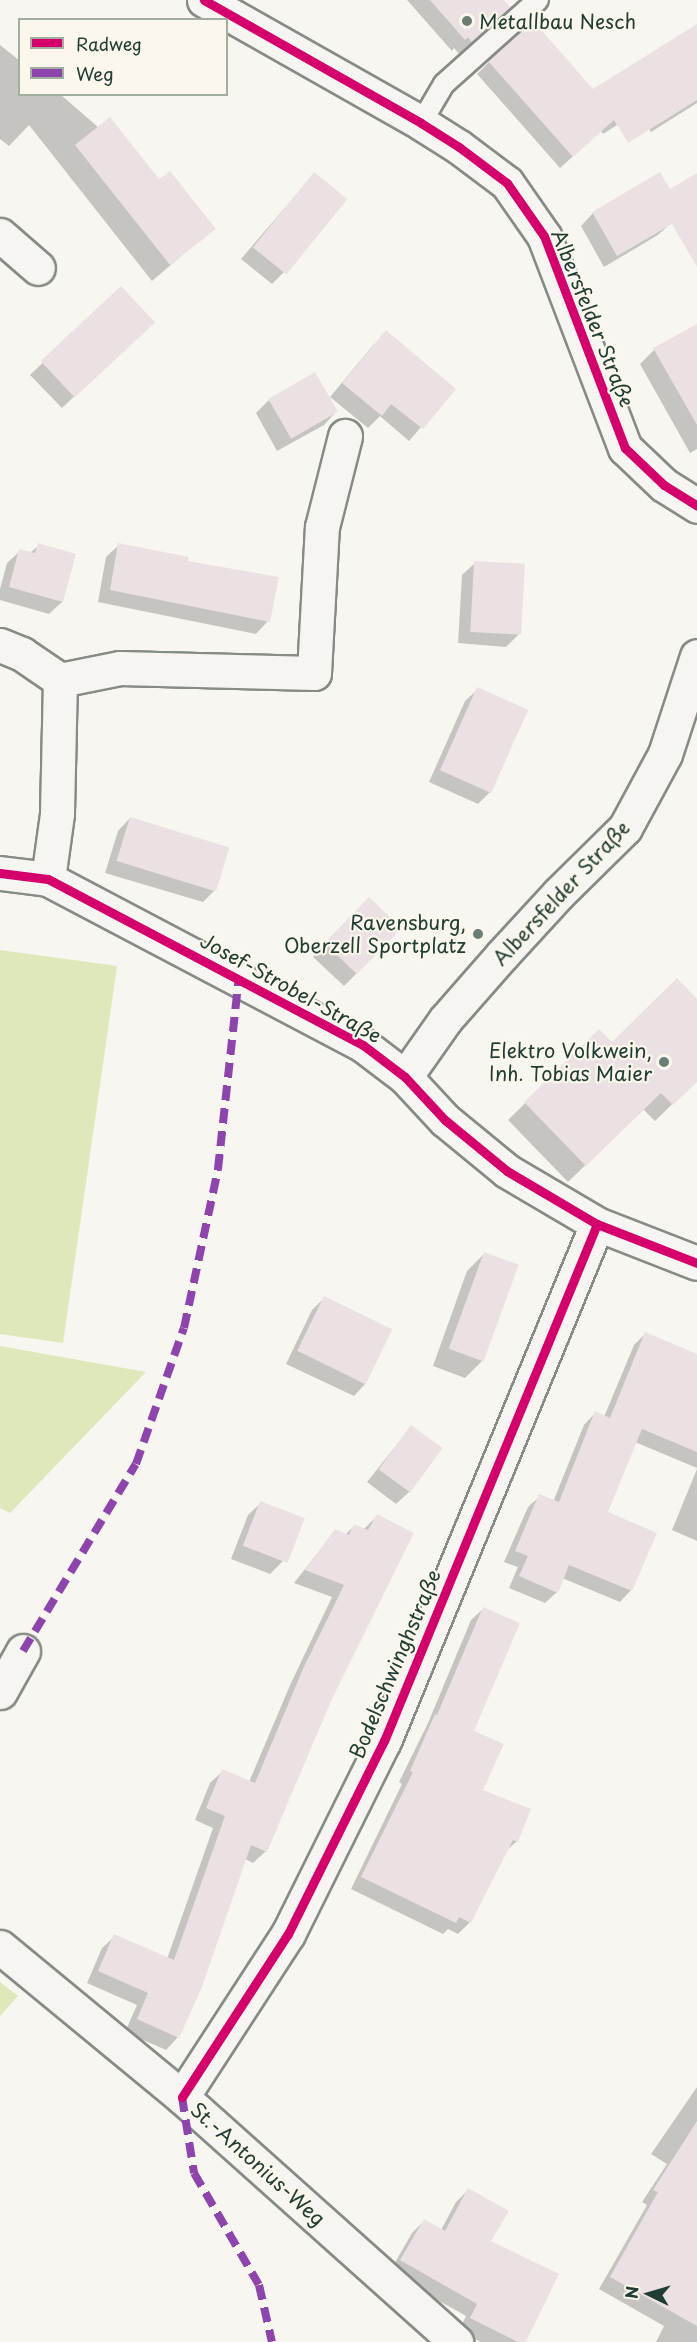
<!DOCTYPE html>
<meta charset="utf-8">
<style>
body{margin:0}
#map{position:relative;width:697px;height:2342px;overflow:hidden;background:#f8f6f0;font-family:"Playpen Sans",sans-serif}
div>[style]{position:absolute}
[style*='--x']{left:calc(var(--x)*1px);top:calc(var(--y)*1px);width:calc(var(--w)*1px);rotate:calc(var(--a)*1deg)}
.green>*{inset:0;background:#dfe8bb}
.shadow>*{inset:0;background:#0003}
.building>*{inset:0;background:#ece1e2;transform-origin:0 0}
.roads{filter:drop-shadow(2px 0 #868b86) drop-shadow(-2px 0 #868b86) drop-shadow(0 2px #868b86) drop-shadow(0 -2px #868b86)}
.lane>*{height:20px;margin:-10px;padding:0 10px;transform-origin:10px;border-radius:10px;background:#f6f5f1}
.street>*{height:33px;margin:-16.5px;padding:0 16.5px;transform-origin:16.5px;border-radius:16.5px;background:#f6f5f1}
.quiet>*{height:8px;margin-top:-4px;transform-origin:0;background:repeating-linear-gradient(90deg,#8e44ad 0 15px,transparent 0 23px)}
.cycleway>*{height:9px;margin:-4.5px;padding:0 4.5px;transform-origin:4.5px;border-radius:4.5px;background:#d6006c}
.dots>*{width:16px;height:16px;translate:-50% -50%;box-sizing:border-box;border:3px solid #fbf7ec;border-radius:50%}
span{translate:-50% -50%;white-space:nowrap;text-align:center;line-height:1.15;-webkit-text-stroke:4.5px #fbf7ec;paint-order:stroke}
.poi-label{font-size:20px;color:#1f3d34}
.left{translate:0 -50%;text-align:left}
.right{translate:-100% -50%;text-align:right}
.street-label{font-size:20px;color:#1f3d34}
.legend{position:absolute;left:18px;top:18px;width:210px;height:78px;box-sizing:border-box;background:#fbf7ec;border:2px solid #a3ada2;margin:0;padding:8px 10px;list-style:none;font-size:18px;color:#1f3d34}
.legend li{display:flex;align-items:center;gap:12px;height:30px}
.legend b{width:30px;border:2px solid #a3ada2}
.north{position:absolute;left:619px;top:2264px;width:60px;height:60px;-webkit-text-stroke:4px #fbf7ec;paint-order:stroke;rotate:275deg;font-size:16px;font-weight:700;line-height:24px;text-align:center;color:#1f3d34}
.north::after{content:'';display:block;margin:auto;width:21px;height:27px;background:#1f3d34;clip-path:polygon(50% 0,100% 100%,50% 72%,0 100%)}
</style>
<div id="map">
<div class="green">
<div style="clip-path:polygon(0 950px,117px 966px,63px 1343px,0 1334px)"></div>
<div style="clip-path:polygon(0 1346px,146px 1372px,10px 1513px,0 1508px)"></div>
<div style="clip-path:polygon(0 1982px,18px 1996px,0 2016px)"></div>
</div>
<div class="shadow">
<div style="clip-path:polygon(407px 0,502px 0,496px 20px,459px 54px,454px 48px,452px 51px)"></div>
<div style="clip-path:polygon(531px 33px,593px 91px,697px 45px,697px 103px,651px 132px,637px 112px,603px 134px,601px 131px,560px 168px,477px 74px,489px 62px)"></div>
<div style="clip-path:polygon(0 45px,20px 61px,20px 94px,60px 94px,214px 228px,152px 281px,29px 125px,9px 146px,0 139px)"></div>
<div style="clip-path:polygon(314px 174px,284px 272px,272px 284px,241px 259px)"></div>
<div style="clip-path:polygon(593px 213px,671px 223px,658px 235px,604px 267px,581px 226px)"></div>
<div style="clip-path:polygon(121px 288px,140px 334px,62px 408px,30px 375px)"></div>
<div style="clip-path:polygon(697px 325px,697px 449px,690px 453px,640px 364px,654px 350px)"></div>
<div style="clip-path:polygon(374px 344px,454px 389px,409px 441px,380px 416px,368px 428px,330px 397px)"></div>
<div style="clip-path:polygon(315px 375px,336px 412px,324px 425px,277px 451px,256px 413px,268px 401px)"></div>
<div style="clip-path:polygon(39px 545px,74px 555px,62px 602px,49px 614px,0 600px,0 589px,7px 563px,20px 551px,30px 553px)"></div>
<div style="clip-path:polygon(119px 545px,187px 562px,268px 621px,256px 634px,98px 602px,106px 557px)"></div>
<div style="clip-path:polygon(475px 563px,519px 634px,506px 647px,458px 643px,462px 575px)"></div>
<div style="clip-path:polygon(478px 689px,490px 792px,478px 804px,429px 782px,465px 701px)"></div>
<div style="clip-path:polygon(130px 818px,215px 890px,203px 902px,105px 873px,118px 831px)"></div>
<div style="clip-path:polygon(357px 912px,356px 974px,344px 986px,313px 957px)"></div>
<div style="clip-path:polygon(697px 1001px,697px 1080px,655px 1121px,643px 1109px,568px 1182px,508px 1120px,599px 1031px,612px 1044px)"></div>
<div style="clip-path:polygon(484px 1254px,517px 1265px,482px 1361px,465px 1378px,433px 1366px,467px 1271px)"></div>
<div style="clip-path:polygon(324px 1298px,391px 1330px,366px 1383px,354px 1396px,286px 1364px,312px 1310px)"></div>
<div style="clip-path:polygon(645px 1334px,697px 1407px,697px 1468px,635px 1442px,606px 1513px,631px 1590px,620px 1602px,562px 1578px,557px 1592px,545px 1603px,509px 1588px,518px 1567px,504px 1562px,528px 1507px,540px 1496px,553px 1502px,584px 1425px,595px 1413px,604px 1417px,634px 1345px)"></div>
<div style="clip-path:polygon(411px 1427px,409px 1492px,396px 1504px,367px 1482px)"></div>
<div style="clip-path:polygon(697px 1469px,697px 1541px,672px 1530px)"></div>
<div style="clip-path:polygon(261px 1503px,283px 1561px,270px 1574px,231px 1559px,248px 1515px)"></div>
<div style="clip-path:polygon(377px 1516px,330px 1700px,266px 1851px,253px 1863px,245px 1859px,178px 2037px,166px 2050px,125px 2032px,137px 2005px,87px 1983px,102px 1948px,115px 1936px,167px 1959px,213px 1828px,195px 1820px,210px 1783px,223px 1771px,249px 1782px,291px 1683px,332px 1597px,294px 1583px,335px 1531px,345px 1535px,354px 1526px,363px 1530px)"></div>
<div style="clip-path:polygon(483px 1609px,472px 1732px,481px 1790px,517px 1841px,505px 1852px,469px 1923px,458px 1934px,448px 1929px,443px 1934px,351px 1889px,402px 1784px,399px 1782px,428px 1723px,471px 1620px)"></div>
<div style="clip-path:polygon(697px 2087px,697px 2342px,656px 2342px,664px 2326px,599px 2289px,647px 2205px,642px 2202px,667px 2164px,651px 2154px)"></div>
<div style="clip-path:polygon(468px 2190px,489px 2242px,525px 2342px,481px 2342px,459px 2331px,466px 2316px,389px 2273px,412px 2233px,424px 2221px,441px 2230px,456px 2202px)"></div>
</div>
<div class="building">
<div style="clip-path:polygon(430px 0,504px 0,511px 8px,472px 43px,468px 37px,465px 40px)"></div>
<div style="clip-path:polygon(697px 24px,697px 100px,628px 143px,614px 120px,573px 157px,488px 61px,527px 26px,531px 31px,537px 25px,593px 89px)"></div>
<div style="clip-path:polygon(110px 117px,159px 179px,170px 171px,216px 229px,170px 265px,75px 145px)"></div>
<div style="left:314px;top:172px;width:43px;height:97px;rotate:39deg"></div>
<div style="clip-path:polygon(660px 172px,670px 189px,697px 173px,697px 267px,672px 224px,617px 256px,592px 212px)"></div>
<div style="left:121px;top:286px;width:50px;height:110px;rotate:47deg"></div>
<div style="clip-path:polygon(697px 324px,697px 425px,653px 348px)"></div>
<div style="clip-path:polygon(386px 330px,456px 389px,423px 429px,391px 404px,382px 416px,342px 383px)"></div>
<div style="left:315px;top:372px;width:46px;height:54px;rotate:60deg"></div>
<div style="clip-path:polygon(38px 543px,76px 554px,63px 602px,9px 587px,19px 549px,35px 553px)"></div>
<div style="clip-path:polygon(118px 543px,189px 557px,188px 561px,279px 577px,270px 622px,110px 590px)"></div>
<div style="left:474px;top:561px;width:51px;height:71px;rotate:3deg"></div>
<div style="left:477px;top:687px;width:56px;height:91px;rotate:24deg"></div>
<div style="left:130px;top:817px;width:104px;height:46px;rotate:17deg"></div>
<div style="left:369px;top:897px;width:45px;height:64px;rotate:44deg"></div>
<div style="clip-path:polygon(677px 978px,697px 999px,697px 1082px,673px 1105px,661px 1093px,586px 1166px,524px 1102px,599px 1029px,612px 1042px)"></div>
<div style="left:484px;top:1252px;width:37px;height:103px;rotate:20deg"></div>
<div style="left:324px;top:1296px;width:76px;height:61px;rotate:26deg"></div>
<div style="clip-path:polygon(645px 1332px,697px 1354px,697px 1452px,642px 1429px,608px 1512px,657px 1533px,632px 1591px,569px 1565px,558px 1593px,519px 1576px,528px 1556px,515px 1551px,539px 1494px,559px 1502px,595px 1411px,610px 1418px)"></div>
<div style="left:411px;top:1425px;width:39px;height:55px;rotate:36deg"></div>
<div style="left:260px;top:1501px;width:48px;height:48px;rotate:21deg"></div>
<div style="clip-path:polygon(377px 1514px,414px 1533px,331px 1701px,267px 1852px,251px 1845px,202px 1987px,179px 2038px,137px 2019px,148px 1993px,98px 1971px,114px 1934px,174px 1960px,225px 1816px,206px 1808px,222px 1769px,255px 1783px,303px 1669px,344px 1585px,305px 1570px,335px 1529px,349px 1535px,354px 1524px,368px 1530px)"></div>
<div style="clip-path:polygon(483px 1607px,520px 1623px,474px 1731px,504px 1744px,483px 1790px,531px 1809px,518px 1842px,513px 1840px,471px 1923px,459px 1917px,456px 1923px,361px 1877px,413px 1772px,410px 1771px,435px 1714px,437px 1715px)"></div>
<div style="clip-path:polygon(697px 2121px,697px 2326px,610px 2277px,658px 2192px,653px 2190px)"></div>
<div style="clip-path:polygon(468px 2188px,509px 2211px,491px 2241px,559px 2274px,526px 2342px,518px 2342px,470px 2318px,477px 2304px,400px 2260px,424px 2219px,445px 2231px)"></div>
</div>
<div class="roads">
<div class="lane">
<div style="--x:421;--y:123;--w:45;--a:-59.5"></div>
<div style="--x:444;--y:84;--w:126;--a:-41.8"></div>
</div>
<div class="street">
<div style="--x:204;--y:0;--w:249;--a:29.5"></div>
<div style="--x:421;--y:123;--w:45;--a:32.3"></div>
<div style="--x:459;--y:147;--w:60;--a:36.9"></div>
<div style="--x:507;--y:183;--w:65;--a:55.1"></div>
<div style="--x:544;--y:236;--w:227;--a:69.1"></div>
<div style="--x:625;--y:448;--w:54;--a:43.5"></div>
<div style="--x:664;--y:485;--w:39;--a:32"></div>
<div style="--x:0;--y:235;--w:50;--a:41"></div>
<div style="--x:0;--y:645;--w:24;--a:22"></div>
<div style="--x:22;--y:654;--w:46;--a:34.4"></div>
<div style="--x:60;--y:680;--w:134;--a:91.3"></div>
<div style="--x:57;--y:814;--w:66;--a:97.9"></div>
<div style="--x:60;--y:680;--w:61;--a:-11.3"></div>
<div style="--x:120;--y:668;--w:194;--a:1.5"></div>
<div style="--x:314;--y:673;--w:146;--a:-86.9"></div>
<div style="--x:322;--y:527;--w:94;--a:-75.8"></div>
<div style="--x:0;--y:873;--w:48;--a:7.1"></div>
<div style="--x:48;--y:879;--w:356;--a:27.8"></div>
<div style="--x:363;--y:1045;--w:53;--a:37.3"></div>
<div style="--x:405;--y:1077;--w:59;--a:47.1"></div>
<div style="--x:445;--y:1120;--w:80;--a:39.4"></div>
<div style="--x:507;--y:1171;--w:104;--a:30.5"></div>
<div style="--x:597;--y:1224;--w:107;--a:21.3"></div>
<div style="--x:405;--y:1077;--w:70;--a:-54.9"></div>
<div style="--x:445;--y:1020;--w:86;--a:-48.8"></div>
<div style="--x:502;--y:955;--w:83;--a:-47.4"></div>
<div style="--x:558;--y:894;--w:94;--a:-44.6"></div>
<div style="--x:625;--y:828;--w:84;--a:-61.6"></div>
<div style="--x:665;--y:754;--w:103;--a:-71.9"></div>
<div style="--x:0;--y:1692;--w:47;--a:-60.7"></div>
<div style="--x:0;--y:1947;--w:236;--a:39.5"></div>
<div style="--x:182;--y:2097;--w:368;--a:41.8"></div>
<div style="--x:182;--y:2097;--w:194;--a:-57"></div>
<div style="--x:288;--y:1934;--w:216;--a:-63.6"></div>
<div style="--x:384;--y:1741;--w:559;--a:-67.61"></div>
</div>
</div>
<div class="quiet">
<div style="--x:23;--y:1651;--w:218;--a:-58.9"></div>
<div style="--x:136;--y:1464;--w:144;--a:-70.6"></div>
<div style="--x:184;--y:1328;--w:163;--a:-77.9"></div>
<div style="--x:218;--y:1169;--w:193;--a:-83.8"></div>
<div style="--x:182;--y:2097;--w:77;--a:81"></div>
<div style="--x:194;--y:2173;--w:129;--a:59.9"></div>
<div style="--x:259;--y:2285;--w:58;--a:77.2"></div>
</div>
<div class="cycleway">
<div style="--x:204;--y:0;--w:249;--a:29.5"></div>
<div style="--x:421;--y:123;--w:45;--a:32.3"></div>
<div style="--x:459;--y:147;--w:60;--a:36.9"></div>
<div style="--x:507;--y:183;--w:65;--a:55.1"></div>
<div style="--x:544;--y:236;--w:227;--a:69.1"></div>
<div style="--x:625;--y:448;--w:54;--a:43.5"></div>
<div style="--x:664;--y:485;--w:39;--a:32"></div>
<div style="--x:0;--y:873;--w:48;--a:7.1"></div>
<div style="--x:48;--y:879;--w:356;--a:27.8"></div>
<div style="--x:363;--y:1045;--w:53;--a:37.3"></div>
<div style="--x:405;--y:1077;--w:59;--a:47.1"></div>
<div style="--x:445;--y:1120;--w:80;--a:39.4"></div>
<div style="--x:507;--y:1171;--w:104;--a:30.5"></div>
<div style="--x:597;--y:1224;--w:107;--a:21.3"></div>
<div style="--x:182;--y:2097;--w:194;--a:-57"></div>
<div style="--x:288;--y:1934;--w:216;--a:-63.6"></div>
<div style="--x:384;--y:1741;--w:559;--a:-67.61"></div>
</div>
<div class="dots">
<div style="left:467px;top:21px;background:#6b7e76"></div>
<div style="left:478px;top:934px;background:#6b7e76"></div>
<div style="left:664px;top:1062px;background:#6b7e76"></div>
</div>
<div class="poi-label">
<span class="left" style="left:479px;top:21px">Metallbau Nesch</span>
<span class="right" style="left:466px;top:934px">Ravensburg,<br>Oberzell Sportplatz</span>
<span class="right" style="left:652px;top:1062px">Elektro Volkwein,<br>Inh. Tobias Maier</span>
</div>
<div class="street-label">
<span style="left:593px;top:318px;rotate:68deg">Albersfelder Straße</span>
<span style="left:561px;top:893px;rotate:-47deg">Albersfelder Straße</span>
<span style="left:291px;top:988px;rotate:29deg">Josef-Strobel-Straße</span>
<span style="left:395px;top:1664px;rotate:-67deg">Bodelschwinghstraße</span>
<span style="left:258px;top:2164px;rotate:42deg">St.-Antonius-Weg</span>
</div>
<ul class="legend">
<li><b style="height:8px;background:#d6006c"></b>Radweg</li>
<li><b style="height:8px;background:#8e44ad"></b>Weg</li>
</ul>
<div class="north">N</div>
</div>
